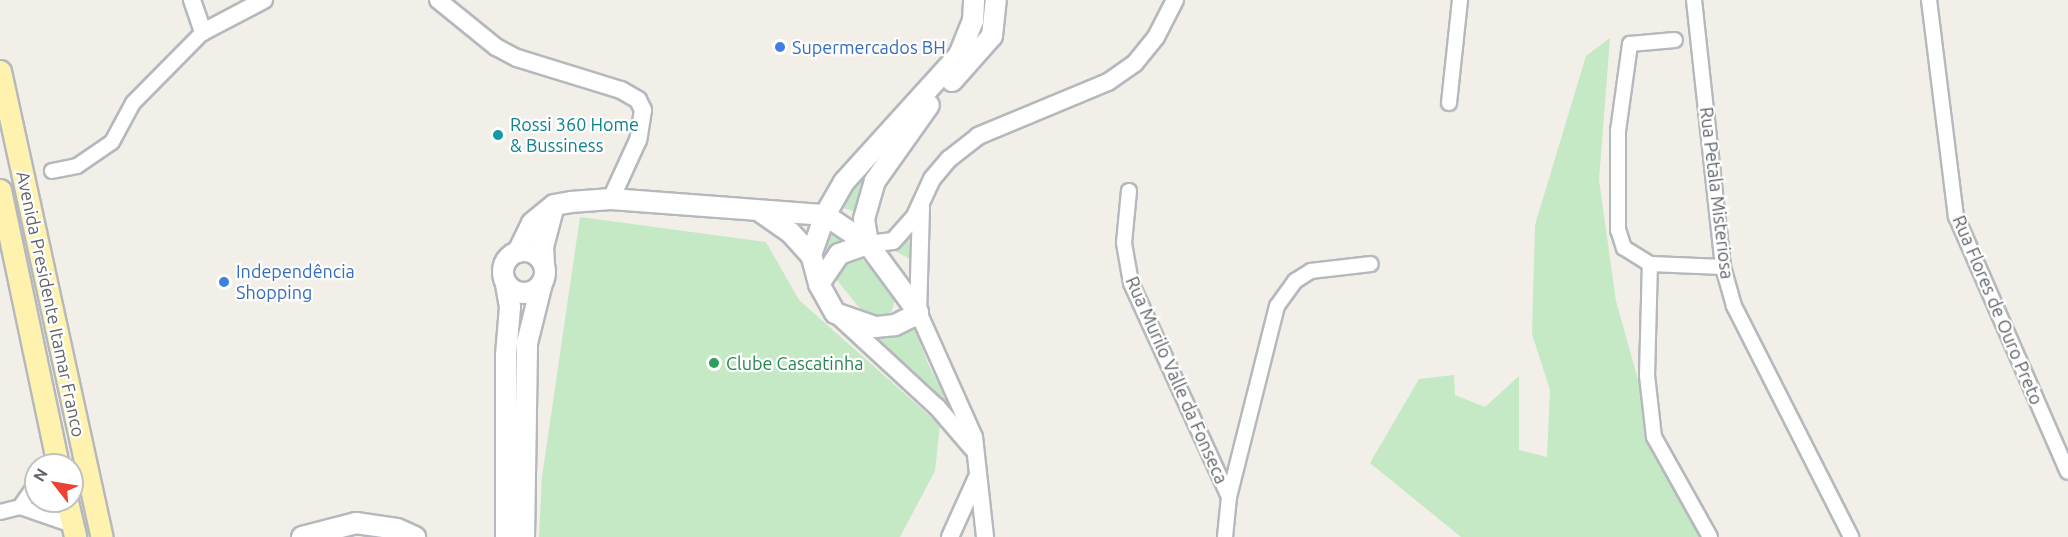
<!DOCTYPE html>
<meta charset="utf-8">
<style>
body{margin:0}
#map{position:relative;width:2068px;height:537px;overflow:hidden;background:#f1efe8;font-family:Ubuntu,sans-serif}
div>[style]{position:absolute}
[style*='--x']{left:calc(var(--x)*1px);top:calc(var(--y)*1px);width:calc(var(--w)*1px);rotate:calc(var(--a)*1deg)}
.green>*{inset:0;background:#c5e8c5}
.roads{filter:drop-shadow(2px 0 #b5b8bc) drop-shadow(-2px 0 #b5b8bc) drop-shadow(0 2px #b5b8bc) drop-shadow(0 -2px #b5b8bc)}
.minor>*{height:14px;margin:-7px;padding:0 7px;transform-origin:7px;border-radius:7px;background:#fff}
.tertiary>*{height:16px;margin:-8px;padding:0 8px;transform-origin:8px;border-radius:8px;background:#fff}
.secondary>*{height:20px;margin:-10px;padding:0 10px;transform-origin:10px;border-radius:10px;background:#fff}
.secondary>.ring{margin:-10px;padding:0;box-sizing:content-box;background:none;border:20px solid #fff;border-radius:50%}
.primary>*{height:21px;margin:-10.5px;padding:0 10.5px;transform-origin:10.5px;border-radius:10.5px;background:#fff2af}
.dots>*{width:16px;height:16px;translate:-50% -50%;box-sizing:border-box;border:3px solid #fff;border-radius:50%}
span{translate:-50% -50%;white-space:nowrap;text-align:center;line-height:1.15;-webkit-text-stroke:4.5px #fff;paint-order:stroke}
.shop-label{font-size:18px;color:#366cbe}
.left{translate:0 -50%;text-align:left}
.culture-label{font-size:18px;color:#0d838f}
.street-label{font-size:18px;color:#5f6368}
.leisure-label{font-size:18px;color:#27864d}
.north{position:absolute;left:24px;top:453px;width:60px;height:60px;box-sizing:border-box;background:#fff;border:2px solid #bfc1c3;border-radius:50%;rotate:301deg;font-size:16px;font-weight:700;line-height:24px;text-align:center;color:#5f6368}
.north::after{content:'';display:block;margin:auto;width:21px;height:27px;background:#ea4335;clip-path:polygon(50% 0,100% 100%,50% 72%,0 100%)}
</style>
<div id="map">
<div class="green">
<div style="clip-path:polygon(1610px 38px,1599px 180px,1616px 301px,1654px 437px,1700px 537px,1461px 537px,1370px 463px,1419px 379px,1454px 375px,1455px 395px,1485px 407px,1519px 376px,1519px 450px,1547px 457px,1550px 390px,1532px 334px,1535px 225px,1586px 56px)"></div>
<div style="clip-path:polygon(891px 141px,868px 179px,856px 212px,837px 206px)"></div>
<div style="clip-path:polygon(580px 217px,766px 242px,799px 300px,940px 425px,935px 471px,900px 537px,539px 537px,542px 477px)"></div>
<div style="clip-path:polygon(827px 226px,844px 239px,820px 262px,820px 258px)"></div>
<div style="clip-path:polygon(909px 235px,912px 235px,914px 261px,895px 251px)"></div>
<div style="clip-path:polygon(856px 255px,873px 268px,895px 299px,892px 311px,884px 317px,861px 310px,837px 280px,842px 258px)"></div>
<div style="clip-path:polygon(912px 322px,929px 366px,954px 412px,952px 415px,871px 337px,892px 335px)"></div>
</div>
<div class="roads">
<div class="minor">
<div style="--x:1694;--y:0;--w:269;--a:83.8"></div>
<div style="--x:1723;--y:267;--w:41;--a:74.2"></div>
<div style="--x:1734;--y:306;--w:259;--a:63.1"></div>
<div style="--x:1929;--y:0;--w:218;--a:82.9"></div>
<div style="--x:1956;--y:216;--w:279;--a:66.4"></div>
<div style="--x:1449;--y:103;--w:104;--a:-83.9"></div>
<div style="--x:52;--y:171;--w:25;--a:-11"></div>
<div style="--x:77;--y:166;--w:42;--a:-34.4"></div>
<div style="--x:112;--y:142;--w:44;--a:-61.7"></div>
<div style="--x:133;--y:103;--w:100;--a:-45.4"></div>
<div style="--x:1129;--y:191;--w:52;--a:95.5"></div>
<div style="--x:1124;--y:243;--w:41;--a:80.1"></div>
<div style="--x:1131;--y:283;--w:235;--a:65.4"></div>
<div style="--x:1650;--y:264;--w:31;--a:-148"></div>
<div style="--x:1624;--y:248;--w:19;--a:-108"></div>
<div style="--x:1618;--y:230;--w:99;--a:-90"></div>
<div style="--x:1618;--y:131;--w:88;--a:-82.1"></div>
<div style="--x:1630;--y:44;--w:45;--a:-5.1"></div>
<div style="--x:20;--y:507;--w:28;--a:-55"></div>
<div style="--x:0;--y:512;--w:21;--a:-14"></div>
<div style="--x:20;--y:507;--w:55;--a:19.1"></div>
<div style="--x:1225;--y:537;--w:40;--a:-84.3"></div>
<div style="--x:1229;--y:497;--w:197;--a:-75.9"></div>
<div style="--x:1277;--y:306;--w:31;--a:-54"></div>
<div style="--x:1295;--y:281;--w:19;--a:-32"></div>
<div style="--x:1311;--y:271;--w:60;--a:-6.7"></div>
<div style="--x:1710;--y:537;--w:115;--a:-119.2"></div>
<div style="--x:1654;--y:437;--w:61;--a:-96.5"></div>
<div style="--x:1647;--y:376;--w:112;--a:-88.5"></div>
<div style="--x:1650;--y:264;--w:73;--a:2.4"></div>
</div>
<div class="tertiary">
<div style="--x:192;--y:0;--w:34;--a:71"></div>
<div style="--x:203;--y:32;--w:69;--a:-27.7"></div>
<div style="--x:438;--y:0;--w:75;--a:39"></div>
<div style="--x:496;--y:47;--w:24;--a:28"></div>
<div style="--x:517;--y:58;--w:109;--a:17.1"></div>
<div style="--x:621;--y:90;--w:20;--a:30"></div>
<div style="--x:638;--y:100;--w:11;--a:63"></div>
<div style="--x:643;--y:110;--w:30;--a:99"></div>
<div style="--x:638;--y:140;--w:65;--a:114.6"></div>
<div style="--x:921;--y:207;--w:105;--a:91.6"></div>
<div style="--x:918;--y:312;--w:137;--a:65.9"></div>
<div style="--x:974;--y:437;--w:101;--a:83.7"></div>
<div style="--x:868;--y:244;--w:25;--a:-7"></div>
<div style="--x:893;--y:241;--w:31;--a:-48"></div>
<div style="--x:914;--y:218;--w:43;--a:-65.2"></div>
<div style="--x:932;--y:179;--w:26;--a:-50"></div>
<div style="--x:949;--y:159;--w:37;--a:-38"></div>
<div style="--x:978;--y:136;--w:141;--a:-22.6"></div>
<div style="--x:1108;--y:82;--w:33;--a:-35"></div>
<div style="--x:1135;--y:63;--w:33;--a:-51"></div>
<div style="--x:1156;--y:37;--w:42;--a:-62.8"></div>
<div style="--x:835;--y:313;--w:139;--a:42.7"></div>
<div style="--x:937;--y:407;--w:55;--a:49.4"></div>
<div style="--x:950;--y:537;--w:68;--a:-65.7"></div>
</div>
<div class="secondary">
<div style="--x:952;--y:81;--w:60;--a:-48.4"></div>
<div style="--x:992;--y:36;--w:36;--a:-84"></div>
<div style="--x:761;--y:212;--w:35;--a:35"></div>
<div style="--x:790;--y:232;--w:31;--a:48"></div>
<div style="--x:868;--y:244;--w:25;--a:-99"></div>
<div style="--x:864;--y:219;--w:40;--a:-74"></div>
<div style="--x:875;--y:181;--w:93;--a:-54.6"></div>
<div class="ring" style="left:503px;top:251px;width:22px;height:22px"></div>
<div style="--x:518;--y:252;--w:32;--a:-64"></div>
<div style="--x:532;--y:223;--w:28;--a:-39"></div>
<div style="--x:554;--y:205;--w:17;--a:-10"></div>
<div style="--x:571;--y:202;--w:40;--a:-4.3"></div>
<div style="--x:611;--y:199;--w:215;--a:4.3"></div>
<div style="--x:825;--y:215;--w:52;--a:34"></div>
<div style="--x:868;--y:244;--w:84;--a:53.7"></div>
<div style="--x:918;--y:312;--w:9;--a:144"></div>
<div style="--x:911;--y:317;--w:18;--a:153"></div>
<div style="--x:895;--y:325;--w:20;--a:174"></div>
<div style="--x:875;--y:327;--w:42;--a:-160.7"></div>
<div style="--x:835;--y:313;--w:33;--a:-119"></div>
<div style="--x:819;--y:284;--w:30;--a:-105"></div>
<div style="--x:811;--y:255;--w:42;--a:-70.7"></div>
<div style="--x:825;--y:215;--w:38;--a:-60"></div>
<div style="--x:844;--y:182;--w:171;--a:-47.8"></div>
<div style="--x:959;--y:55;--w:37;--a:-68"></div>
<div style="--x:973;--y:21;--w:21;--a:-87"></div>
<div style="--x:544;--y:265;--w:18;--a:-93"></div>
<div style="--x:543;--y:247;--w:43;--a:-75.3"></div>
<div style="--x:819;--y:284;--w:36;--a:-56"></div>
<div style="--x:839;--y:254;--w:31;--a:-19"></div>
<div style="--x:302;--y:537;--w:56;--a:-14.5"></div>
<div style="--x:356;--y:523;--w:41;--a:8.3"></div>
<div style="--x:397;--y:529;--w:20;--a:24"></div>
<div style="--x:506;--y:537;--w:182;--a:-90"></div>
<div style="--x:506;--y:355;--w:48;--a:-85.2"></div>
<div style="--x:510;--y:307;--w:23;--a:-100"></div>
<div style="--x:524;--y:537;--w:194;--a:-89.1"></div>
<div style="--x:527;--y:343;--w:62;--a:-76"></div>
</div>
<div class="primary">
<div style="--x:0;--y:71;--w:477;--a:77.7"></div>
<div style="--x:0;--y:190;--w:281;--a:78.1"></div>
<div style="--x:67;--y:501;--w:37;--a:77"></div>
</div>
</div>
<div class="dots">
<div style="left:780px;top:47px;background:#3f7fe0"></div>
<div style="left:498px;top:135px;background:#0f9aa8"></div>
<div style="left:224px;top:282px;background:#3f7fe0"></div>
<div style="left:714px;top:363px;background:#2e9e5b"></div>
</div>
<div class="shop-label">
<span class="left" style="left:792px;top:47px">Supermercados BH</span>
<span class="left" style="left:236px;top:282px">Independência<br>Shopping</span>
</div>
<div class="culture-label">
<span class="left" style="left:510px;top:135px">Rossi 360 Home<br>&amp; Bussiness</span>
</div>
<div class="street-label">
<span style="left:1717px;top:193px;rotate:83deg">Rua Petala Misteriosa</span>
<span style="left:51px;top:304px;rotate:78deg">Avenida Presidente Itamar Franco</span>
<span style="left:1998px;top:310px;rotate:67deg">Rua Flores de Ouro Preto</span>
<span style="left:1177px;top:380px;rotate:66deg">Rua Murilo Valle da Fonseca</span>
</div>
<div class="leisure-label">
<span class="left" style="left:726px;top:363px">Clube Cascatinha</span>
</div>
<div class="north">N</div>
</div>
